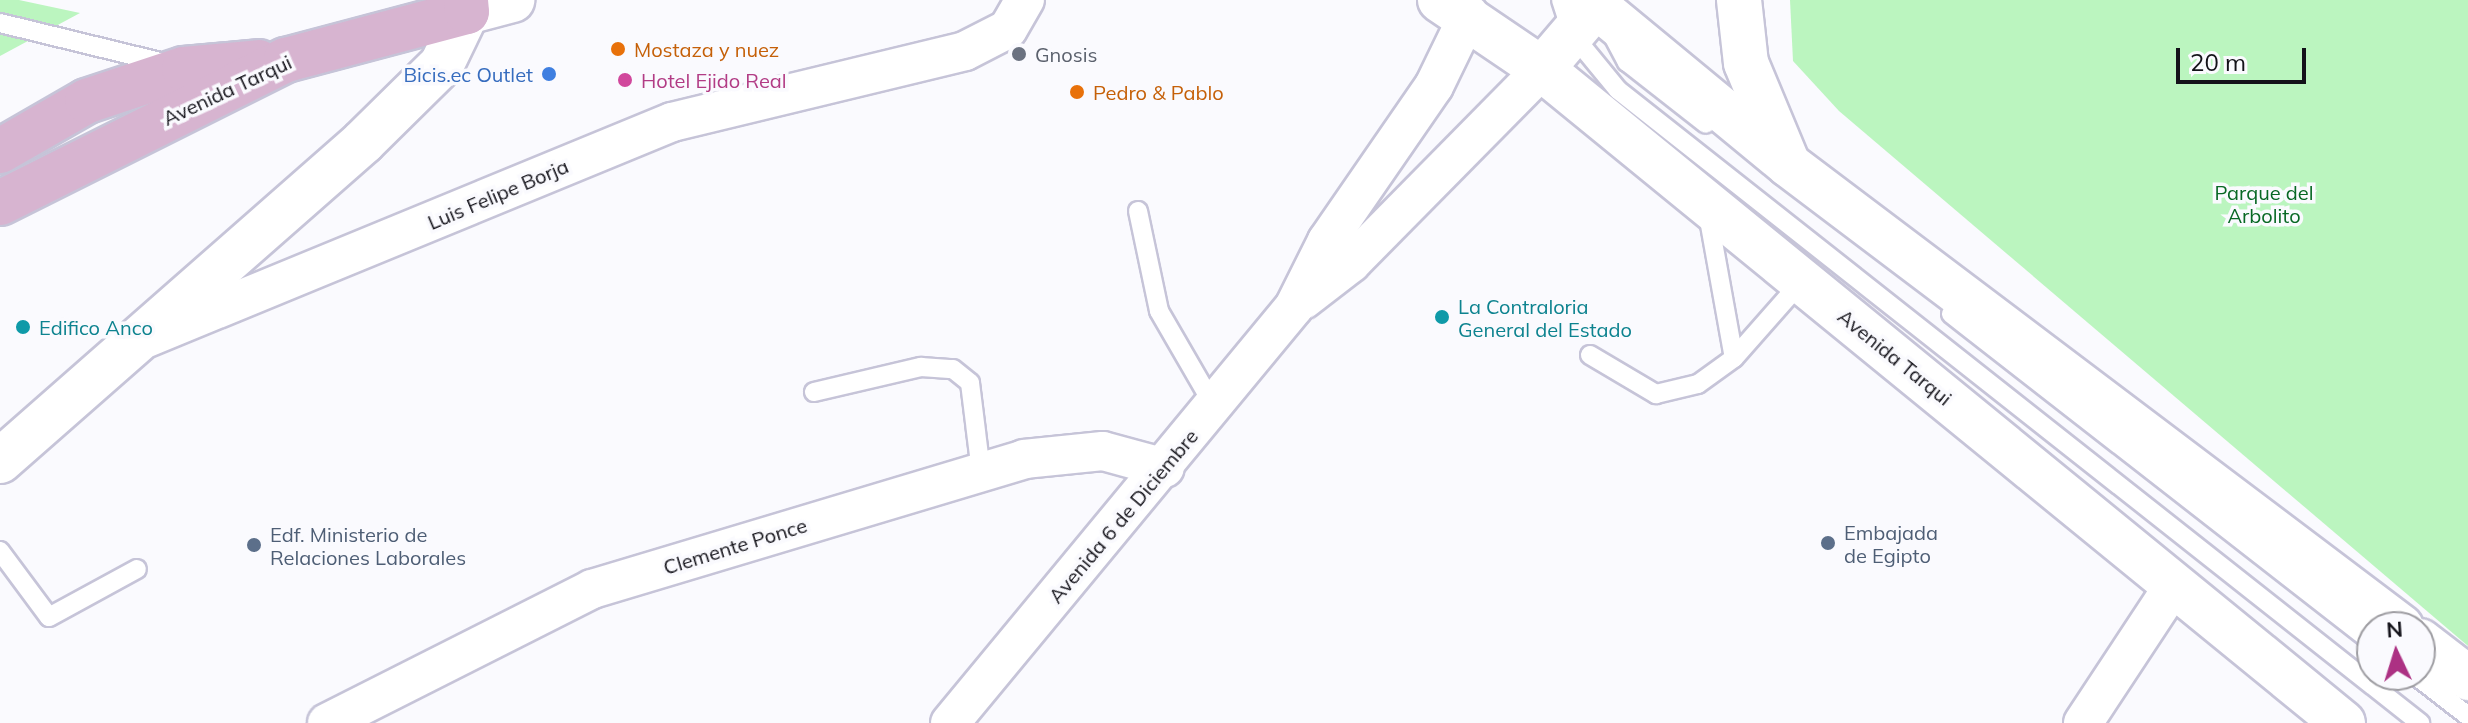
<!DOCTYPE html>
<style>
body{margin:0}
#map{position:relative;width:2468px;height:723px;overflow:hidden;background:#fafafe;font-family:Mulish,sans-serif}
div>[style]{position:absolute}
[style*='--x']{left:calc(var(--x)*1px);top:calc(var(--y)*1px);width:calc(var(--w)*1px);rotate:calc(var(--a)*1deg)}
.green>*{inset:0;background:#bbf5bf}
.roads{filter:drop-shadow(2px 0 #c6c4d8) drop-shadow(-2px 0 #c6c4d8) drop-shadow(0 2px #c6c4d8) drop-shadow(0 -2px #c6c4d8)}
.service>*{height:18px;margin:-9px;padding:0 9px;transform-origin:9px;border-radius:9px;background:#fff}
.minor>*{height:38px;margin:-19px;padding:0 19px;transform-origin:19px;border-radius:19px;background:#fff}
.secondary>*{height:44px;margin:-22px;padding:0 22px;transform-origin:22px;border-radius:22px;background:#fff}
.primary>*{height:44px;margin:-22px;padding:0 22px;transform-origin:22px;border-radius:22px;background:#d7b4d0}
.dots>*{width:22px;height:22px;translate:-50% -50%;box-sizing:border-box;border:4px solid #fafafe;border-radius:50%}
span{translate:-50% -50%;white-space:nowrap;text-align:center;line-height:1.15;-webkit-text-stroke:7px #fafafe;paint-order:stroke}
.food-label{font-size:20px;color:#c56008}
.left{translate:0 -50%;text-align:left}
.worship-label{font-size:20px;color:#5b616d}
.shop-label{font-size:20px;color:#366cbe}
.right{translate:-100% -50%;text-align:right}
.hotel-label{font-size:20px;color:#b23c85}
.street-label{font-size:20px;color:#131219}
.park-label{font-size:20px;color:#086824}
.culture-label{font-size:20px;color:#0d838f}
.service-label{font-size:20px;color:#4e5e75}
.north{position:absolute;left:2356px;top:611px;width:80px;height:80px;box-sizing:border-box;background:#fafafe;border:2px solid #9e9da2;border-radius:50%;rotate:356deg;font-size:22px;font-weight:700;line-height:32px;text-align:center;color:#131219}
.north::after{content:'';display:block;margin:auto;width:28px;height:36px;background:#ac3183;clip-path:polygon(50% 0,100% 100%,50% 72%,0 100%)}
.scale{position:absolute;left:2176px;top:48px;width:130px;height:36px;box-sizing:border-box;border:4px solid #131219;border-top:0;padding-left:10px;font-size:24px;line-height:28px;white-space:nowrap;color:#131219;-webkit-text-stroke:6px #fafafe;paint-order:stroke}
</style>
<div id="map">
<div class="green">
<div style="clip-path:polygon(0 0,19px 0,80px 13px,0 56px)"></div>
<div style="clip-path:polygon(1790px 0,2468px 0,2468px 646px,1839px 111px,1793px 61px)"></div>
</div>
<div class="roads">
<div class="service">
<div style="--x:1561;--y:0;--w:36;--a:72"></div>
<div style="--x:1572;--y:34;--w:72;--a:50.6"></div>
<div style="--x:1618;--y:90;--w:1022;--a:38.28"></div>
<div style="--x:0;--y:23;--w:177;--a:13.7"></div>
<div style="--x:1613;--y:36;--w:30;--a:62"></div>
<div style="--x:1627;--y:62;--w:100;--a:38.1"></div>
<div style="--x:1138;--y:211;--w:102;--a:78.1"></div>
<div style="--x:1159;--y:311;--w:110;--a:59.9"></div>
<div style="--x:1708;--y:214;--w:146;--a:79.8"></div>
<div style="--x:1734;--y:358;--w:103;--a:-48.6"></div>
<div style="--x:1951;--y:314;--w:534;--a:37.92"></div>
<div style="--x:1590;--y:355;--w:77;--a:30.6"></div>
<div style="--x:1656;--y:394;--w:43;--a:-13.4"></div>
<div style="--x:1698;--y:384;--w:44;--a:-35.8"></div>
<div style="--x:814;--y:392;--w:110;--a:-13.2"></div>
<div style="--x:921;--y:367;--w:32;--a:4"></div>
<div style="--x:953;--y:369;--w:22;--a:39"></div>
<div style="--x:970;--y:383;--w:89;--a:82.9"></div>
<div style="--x:0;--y:551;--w:82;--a:53.4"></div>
<div style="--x:49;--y:617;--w:100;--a:-28.6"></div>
<div style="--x:2415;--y:675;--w:67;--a:37.7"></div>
</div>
<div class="minor">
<div style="--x:1303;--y:300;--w:61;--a:-37.6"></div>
<div style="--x:1351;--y:263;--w:272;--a:-45.4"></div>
<div style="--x:147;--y:338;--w:568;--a:-22.36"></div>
<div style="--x:672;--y:122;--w:301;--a:-13.6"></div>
<div style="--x:965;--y:51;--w:48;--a:-27.1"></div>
<div style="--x:1008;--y:29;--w:34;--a:-60"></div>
<div style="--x:327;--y:723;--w:297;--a:-26.8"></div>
<div style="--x:592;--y:589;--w:451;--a:-16.7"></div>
<div style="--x:1024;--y:459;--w:79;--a:-5.8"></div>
<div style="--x:1103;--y:451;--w:64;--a:15.3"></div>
<div style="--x:950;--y:723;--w:540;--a:-50.41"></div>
<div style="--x:1294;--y:307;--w:74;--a:-63.4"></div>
<div style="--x:1327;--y:241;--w:188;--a:-55.4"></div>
<div style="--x:1434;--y:86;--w:80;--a:-64.1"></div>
<div style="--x:2083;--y:723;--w:165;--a:-56.6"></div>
</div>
<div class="secondary">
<div style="--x:1440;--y:0;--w:123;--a:34.1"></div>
<div style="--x:1542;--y:69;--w:1034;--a:39.23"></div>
<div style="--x:1589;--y:0;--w:259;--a:39.5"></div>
<div style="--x:1789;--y:165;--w:767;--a:37.05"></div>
<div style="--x:1739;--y:0;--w:63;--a:83.7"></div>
<div style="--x:1746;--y:63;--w:104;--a:67.4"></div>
<div style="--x:1542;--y:69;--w:91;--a:-49.5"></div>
<div style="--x:0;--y:461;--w:483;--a:-41.3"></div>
<div style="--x:363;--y:142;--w:111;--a:-44.6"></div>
<div style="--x:442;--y:64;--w:58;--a:-64.3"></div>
<div style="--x:467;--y:12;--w:47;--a:-14.9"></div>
<div style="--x:2420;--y:641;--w:61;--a:37.6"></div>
</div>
<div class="primary">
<div style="--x:0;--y:151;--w:100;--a:-29.9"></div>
<div style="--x:87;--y:101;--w:102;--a:-18.3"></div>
<div style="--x:184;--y:69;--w:75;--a:-5.3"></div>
<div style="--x:0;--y:203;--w:320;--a:-26.6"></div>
<div style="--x:286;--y:60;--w:187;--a:-14.9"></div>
<div style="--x:467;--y:12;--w:12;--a:-95"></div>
</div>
</div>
<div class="dots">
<div style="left:618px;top:49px;background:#e8710a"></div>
<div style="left:1019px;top:54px;background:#6b7280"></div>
<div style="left:549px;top:74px;background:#3f7fe0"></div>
<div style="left:625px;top:80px;background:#d1479c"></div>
<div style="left:1077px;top:92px;background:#e8710a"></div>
<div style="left:1442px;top:317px;background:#0f9aa8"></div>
<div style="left:23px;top:327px;background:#0f9aa8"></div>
<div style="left:1828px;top:543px;background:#5c6f8a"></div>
<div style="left:254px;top:545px;background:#5c6f8a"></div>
</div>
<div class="food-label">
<span class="left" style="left:634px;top:49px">Mostaza y nuez</span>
<span class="left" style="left:1093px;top:92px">Pedro &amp; Pablo</span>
</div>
<div class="worship-label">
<span class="left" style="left:1035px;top:54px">Gnosis</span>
</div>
<div class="shop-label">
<span class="right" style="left:533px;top:74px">Bicis.ec Outlet</span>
</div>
<div class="hotel-label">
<span class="left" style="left:641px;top:80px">Hotel Ejido Real</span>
</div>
<div class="street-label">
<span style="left:227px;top:90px;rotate:-25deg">Avenida Tarqui</span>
<span style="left:498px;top:194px;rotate:-23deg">Luis Felipe Borja</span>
<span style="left:1895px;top:357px;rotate:39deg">Avenida Tarqui</span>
<span style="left:1123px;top:516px;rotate:-50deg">Avenida 6 de Diciembre</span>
<span style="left:735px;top:546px;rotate:-17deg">Clemente Ponce</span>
</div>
<div class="park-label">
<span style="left:2264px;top:204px">Parque del<br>Arbolito</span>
</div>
<div class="culture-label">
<span class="left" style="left:1458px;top:318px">La Contraloria<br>General del Estado</span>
<span class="left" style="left:39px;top:327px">Edifico Anco</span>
</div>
<div class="service-label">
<span class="left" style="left:1844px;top:544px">Embajada<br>de Egipto</span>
<span class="left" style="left:270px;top:546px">Edf. Ministerio de<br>Relaciones Laborales</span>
</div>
<div class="north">N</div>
<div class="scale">20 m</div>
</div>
